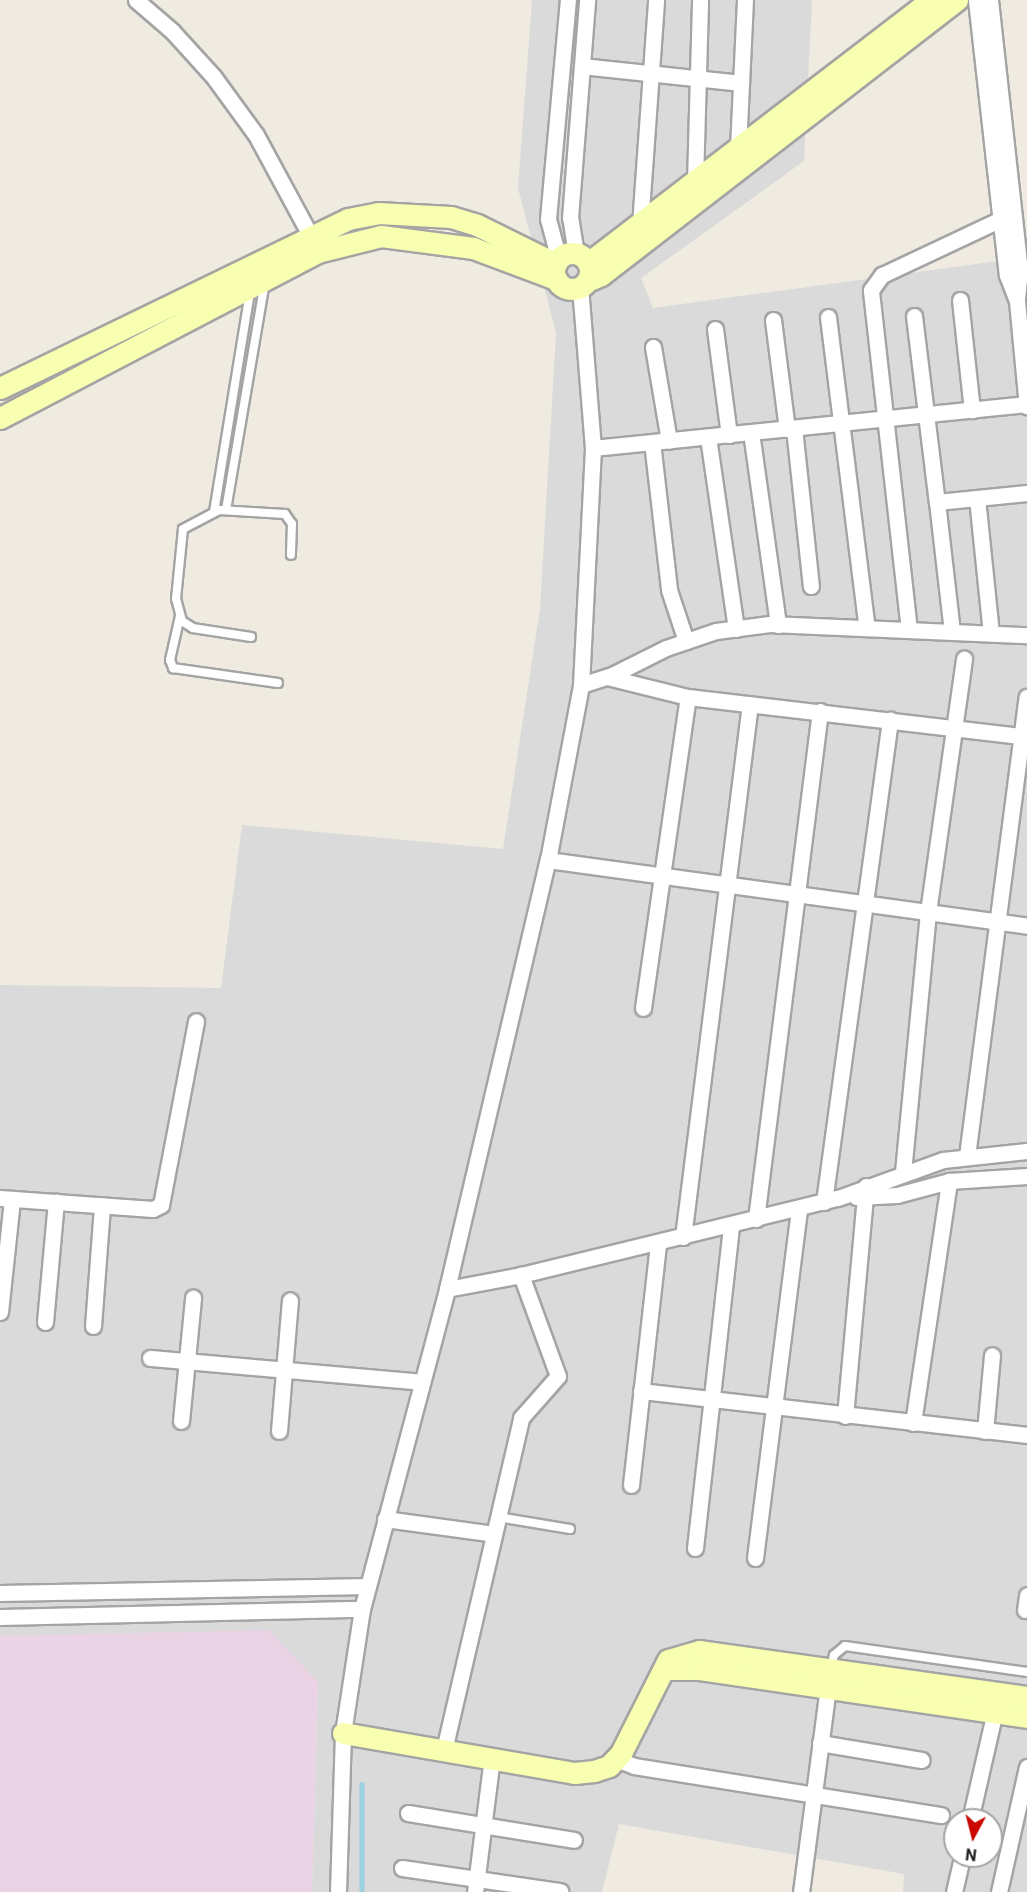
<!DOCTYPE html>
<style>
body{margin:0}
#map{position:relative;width:1027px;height:1892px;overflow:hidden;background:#efebe1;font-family:Roboto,sans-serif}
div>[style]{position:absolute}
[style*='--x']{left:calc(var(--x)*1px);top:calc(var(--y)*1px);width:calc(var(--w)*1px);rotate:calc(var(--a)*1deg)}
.residential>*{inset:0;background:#dbdada}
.industrial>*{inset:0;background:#e9d3e4}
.stream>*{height:4.5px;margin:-2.25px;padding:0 2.25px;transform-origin:2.25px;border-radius:2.25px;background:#9dd0e1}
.roads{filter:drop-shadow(2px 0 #a4a4a4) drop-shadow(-2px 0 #a4a4a4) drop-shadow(0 2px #a4a4a4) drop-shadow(0 -2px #a4a4a4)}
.lane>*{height:8px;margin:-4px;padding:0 4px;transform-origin:4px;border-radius:4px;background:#fff}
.street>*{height:15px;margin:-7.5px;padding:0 7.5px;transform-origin:7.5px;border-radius:7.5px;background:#fff}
.secondary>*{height:21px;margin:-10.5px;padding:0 10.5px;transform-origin:10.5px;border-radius:10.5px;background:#f8ffb0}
.secondary>.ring{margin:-10.5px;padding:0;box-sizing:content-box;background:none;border:21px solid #f8ffb0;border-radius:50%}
span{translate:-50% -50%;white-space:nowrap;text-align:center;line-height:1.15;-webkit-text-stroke:6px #fff;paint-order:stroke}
.north{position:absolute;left:943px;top:1808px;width:60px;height:60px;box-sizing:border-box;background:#fff;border:2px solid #a5a5a5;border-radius:50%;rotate:187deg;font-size:16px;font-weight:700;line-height:24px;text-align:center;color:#1d1d1d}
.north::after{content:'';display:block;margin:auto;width:21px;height:27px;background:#ca0700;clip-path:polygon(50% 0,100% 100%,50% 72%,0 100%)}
</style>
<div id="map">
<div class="residential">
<div style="clip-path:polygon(evenodd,532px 0,812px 0,804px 161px,641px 278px,653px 308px,1027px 257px,1027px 1892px,903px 1892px,904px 1874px,619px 1824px,602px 1892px,312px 1892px,318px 1682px,0 1637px,0 985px,221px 988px,242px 825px,503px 849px,540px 609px,556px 333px,518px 188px,532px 0,955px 1820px,991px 1820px,991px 1856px,955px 1856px,955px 1820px)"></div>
</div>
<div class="industrial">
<div style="clip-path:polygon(269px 1630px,318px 1682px,312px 1892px,0 1892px,0 1636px)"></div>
</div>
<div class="stream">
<div style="--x:362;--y:1784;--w:108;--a:90"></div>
</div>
<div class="roads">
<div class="lane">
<div style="--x:226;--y:510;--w:230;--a:-80.3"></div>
<div style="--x:214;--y:512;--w:224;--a:-80.7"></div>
<div style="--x:180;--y:616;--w:45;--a:102.8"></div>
<div style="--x:170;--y:660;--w:9;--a:69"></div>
<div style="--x:173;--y:668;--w:106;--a:8.1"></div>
<div style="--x:251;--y:637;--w:59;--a:-171.2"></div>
<div style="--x:193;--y:628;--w:13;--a:-148"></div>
<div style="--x:182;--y:621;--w:23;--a:-105"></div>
<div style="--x:176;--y:599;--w:70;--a:-84.3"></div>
<div style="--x:183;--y:529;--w:41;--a:-27.8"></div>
<div style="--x:219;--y:510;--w:66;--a:3.5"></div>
<div style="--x:285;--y:514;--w:12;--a:55"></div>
<div style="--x:292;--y:524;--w:31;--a:92"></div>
<div style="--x:498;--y:1517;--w:73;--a:9.5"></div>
<div style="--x:831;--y:1667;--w:12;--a:-76"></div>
<div style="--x:834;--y:1655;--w:14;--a:-39"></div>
<div style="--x:845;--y:1646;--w:184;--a:8.1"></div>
</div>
<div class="street">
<div style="--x:136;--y:0;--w:48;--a:40.7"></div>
<div style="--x:172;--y:31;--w:61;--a:47.7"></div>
<div style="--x:213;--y:76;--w:73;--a:53.9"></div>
<div style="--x:256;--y:135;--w:114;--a:61.6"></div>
<div style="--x:976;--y:0;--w:277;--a:83.6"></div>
<div style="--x:1007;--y:275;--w:25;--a:69"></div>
<div style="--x:990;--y:0;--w:272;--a:83.7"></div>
<div style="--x:1020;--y:270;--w:31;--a:96"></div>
<div style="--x:1017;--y:301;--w:106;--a:84.6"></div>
<div style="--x:582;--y:66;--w:160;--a:6.1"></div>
<div style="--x:738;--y:148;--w:148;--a:-87.3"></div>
<div style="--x:695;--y:182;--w:182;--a:-88.4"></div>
<div style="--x:640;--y:225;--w:226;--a:-85.9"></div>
<div style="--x:576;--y:254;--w:36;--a:-99"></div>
<div style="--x:570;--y:218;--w:219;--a:-85.5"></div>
<div style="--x:559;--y:260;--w:42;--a:-105"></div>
<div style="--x:548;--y:219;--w:220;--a:-84.8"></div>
<div style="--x:960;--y:300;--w:111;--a:83.8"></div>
<div style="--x:914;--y:316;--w:187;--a:83"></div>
<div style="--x:937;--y:502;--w:90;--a:-5.7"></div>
<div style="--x:828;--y:317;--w:313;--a:82.9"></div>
<div style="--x:773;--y:320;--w:110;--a:82.7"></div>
<div style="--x:715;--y:329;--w:107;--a:82.5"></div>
<div style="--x:653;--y:347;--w:95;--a:80.3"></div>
<div style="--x:794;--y:428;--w:159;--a:83.9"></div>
<div style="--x:751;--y:432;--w:195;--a:82"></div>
<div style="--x:708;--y:437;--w:194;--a:81.7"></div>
<div style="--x:652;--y:442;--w:149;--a:83.4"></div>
<div style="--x:669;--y:590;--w:54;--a:71.6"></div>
<div style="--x:593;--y:448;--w:436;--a:-5.8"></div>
<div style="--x:977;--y:498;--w:136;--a:84.1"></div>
<div style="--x:937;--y:502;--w:131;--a:83.4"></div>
<div style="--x:909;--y:630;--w:342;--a:-96.4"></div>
<div style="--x:871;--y:290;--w:19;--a:-54"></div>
<div style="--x:882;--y:275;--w:132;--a:-25.2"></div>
<div style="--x:607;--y:677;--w:83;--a:13.9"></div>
<div style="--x:688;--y:697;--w:341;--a:6.7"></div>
<div style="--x:581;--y:685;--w:33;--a:-18"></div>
<div style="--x:612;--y:675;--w:60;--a:-26.6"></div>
<div style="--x:666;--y:648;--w:53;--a:-18.8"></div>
<div style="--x:716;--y:631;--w:54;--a:-7.4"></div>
<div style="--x:770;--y:624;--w:257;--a:2.5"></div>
<div style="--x:548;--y:860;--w:484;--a:7.8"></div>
<div style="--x:643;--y:1008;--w:314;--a:-81.8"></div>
<div style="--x:967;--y:1156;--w:463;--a:-82.6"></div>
<div style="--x:903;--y:1172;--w:261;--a:-84.5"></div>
<div style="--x:928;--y:912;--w:256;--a:-81.9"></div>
<div style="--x:856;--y:1197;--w:41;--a:-2.8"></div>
<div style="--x:897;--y:1195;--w:54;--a:-15.1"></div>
<div style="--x:949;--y:1181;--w:78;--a:-3.7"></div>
<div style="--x:0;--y:1198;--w:153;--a:4.1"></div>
<div style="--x:153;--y:1209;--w:9;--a:-27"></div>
<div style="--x:161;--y:1205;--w:187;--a:-79.2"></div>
<div style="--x:824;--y:1202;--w:487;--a:-82.2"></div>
<div style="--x:756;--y:1219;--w:512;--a:-82.82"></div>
<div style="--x:683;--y:1237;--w:537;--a:-82.84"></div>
<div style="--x:447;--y:1289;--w:75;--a:-10.7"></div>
<div style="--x:521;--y:1275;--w:326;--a:-13.7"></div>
<div style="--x:838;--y:1198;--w:112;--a:-19.9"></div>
<div style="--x:943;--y:1160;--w:84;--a:-6.1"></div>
<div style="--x:0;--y:1312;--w:114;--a:-83.9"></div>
<div style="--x:45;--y:1322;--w:121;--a:-84.8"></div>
<div style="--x:93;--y:1326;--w:121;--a:-85.7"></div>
<div style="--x:150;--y:1358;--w:273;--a:5"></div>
<div style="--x:641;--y:1391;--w:388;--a:6.5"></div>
<div style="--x:845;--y:1416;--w:231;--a:-84.8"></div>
<div style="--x:181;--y:1421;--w:124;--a:-84.4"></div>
<div style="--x:913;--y:1423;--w:245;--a:-81.5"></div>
<div style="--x:279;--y:1431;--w:131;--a:-85.2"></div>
<div style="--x:985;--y:1431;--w:76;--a:-84.7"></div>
<div style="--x:631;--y:1485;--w:244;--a:-83.6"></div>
<div style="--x:385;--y:1519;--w:110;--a:7.8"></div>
<div style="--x:695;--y:1548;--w:325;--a:-83.6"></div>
<div style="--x:755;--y:1558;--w:353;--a:-82.8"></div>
<div style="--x:0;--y:1593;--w:368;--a:-1.1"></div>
<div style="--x:1025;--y:1610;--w:15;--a:-82"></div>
<div style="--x:0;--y:1617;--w:362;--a:-1.3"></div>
<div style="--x:820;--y:1743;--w:103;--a:9.5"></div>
<div style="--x:444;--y:1750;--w:341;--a:-76.9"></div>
<div style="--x:521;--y:1418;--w:56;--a:-48.6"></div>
<div style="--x:558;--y:1376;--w:108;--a:-110.1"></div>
<div style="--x:616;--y:1759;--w:19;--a:21"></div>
<div style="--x:634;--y:1766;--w:311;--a:9.1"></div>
<div style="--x:408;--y:1813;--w:168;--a:9.2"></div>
<div style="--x:970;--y:1820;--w:112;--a:-77.1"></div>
<div style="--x:402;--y:1868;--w:160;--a:8.3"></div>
<div style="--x:338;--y:1892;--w:159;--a:-88.2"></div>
<div style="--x:343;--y:1733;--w:125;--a:-81.3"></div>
<div style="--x:362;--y:1609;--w:331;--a:-75.1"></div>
<div style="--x:447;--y:1289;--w:441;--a:-76.8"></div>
<div style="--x:548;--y:860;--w:178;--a:-79.3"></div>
<div style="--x:581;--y:685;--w:237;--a:-87.1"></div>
<div style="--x:593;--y:448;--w:161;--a:-94.6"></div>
<div style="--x:475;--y:1892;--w:135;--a:-82.8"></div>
<div style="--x:801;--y:1892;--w:216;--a:-82.5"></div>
<div style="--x:954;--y:1892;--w:37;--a:-77"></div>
<div style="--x:999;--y:1892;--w:128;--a:-77.4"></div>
</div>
<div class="secondary">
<div class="ring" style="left:554px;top:253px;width:15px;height:15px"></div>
<div style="--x:588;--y:263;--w:432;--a:-37.5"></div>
<div style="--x:587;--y:281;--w:15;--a:-23"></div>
<div style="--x:601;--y:275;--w:450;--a:-37.7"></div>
<div style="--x:0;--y:388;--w:387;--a:-25.9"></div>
<div style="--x:348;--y:219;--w:31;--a:-11"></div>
<div style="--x:378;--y:213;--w:73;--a:3.1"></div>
<div style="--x:451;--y:217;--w:27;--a:17"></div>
<div style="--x:477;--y:225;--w:88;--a:26.3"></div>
<div style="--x:0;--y:418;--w:358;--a:-27.6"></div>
<div style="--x:317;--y:252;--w:66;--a:-14"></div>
<div style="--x:381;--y:236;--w:93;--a:7.4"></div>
<div style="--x:473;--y:248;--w:89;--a:20.5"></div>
<div style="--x:664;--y:1669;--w:34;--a:0"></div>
<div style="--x:698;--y:1669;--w:332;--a:8.3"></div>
<div style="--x:343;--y:1733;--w:235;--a:9.8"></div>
<div style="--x:575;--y:1773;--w:19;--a:-6"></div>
<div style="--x:594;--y:1771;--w:16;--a:-18"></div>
<div style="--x:609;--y:1766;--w:18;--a:-47"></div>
<div style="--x:621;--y:1753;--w:104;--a:-63.2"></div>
<div style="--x:668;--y:1660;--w:33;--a:-16"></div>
<div style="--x:700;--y:1651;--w:330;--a:8"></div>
</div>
</div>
<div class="north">N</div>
</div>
